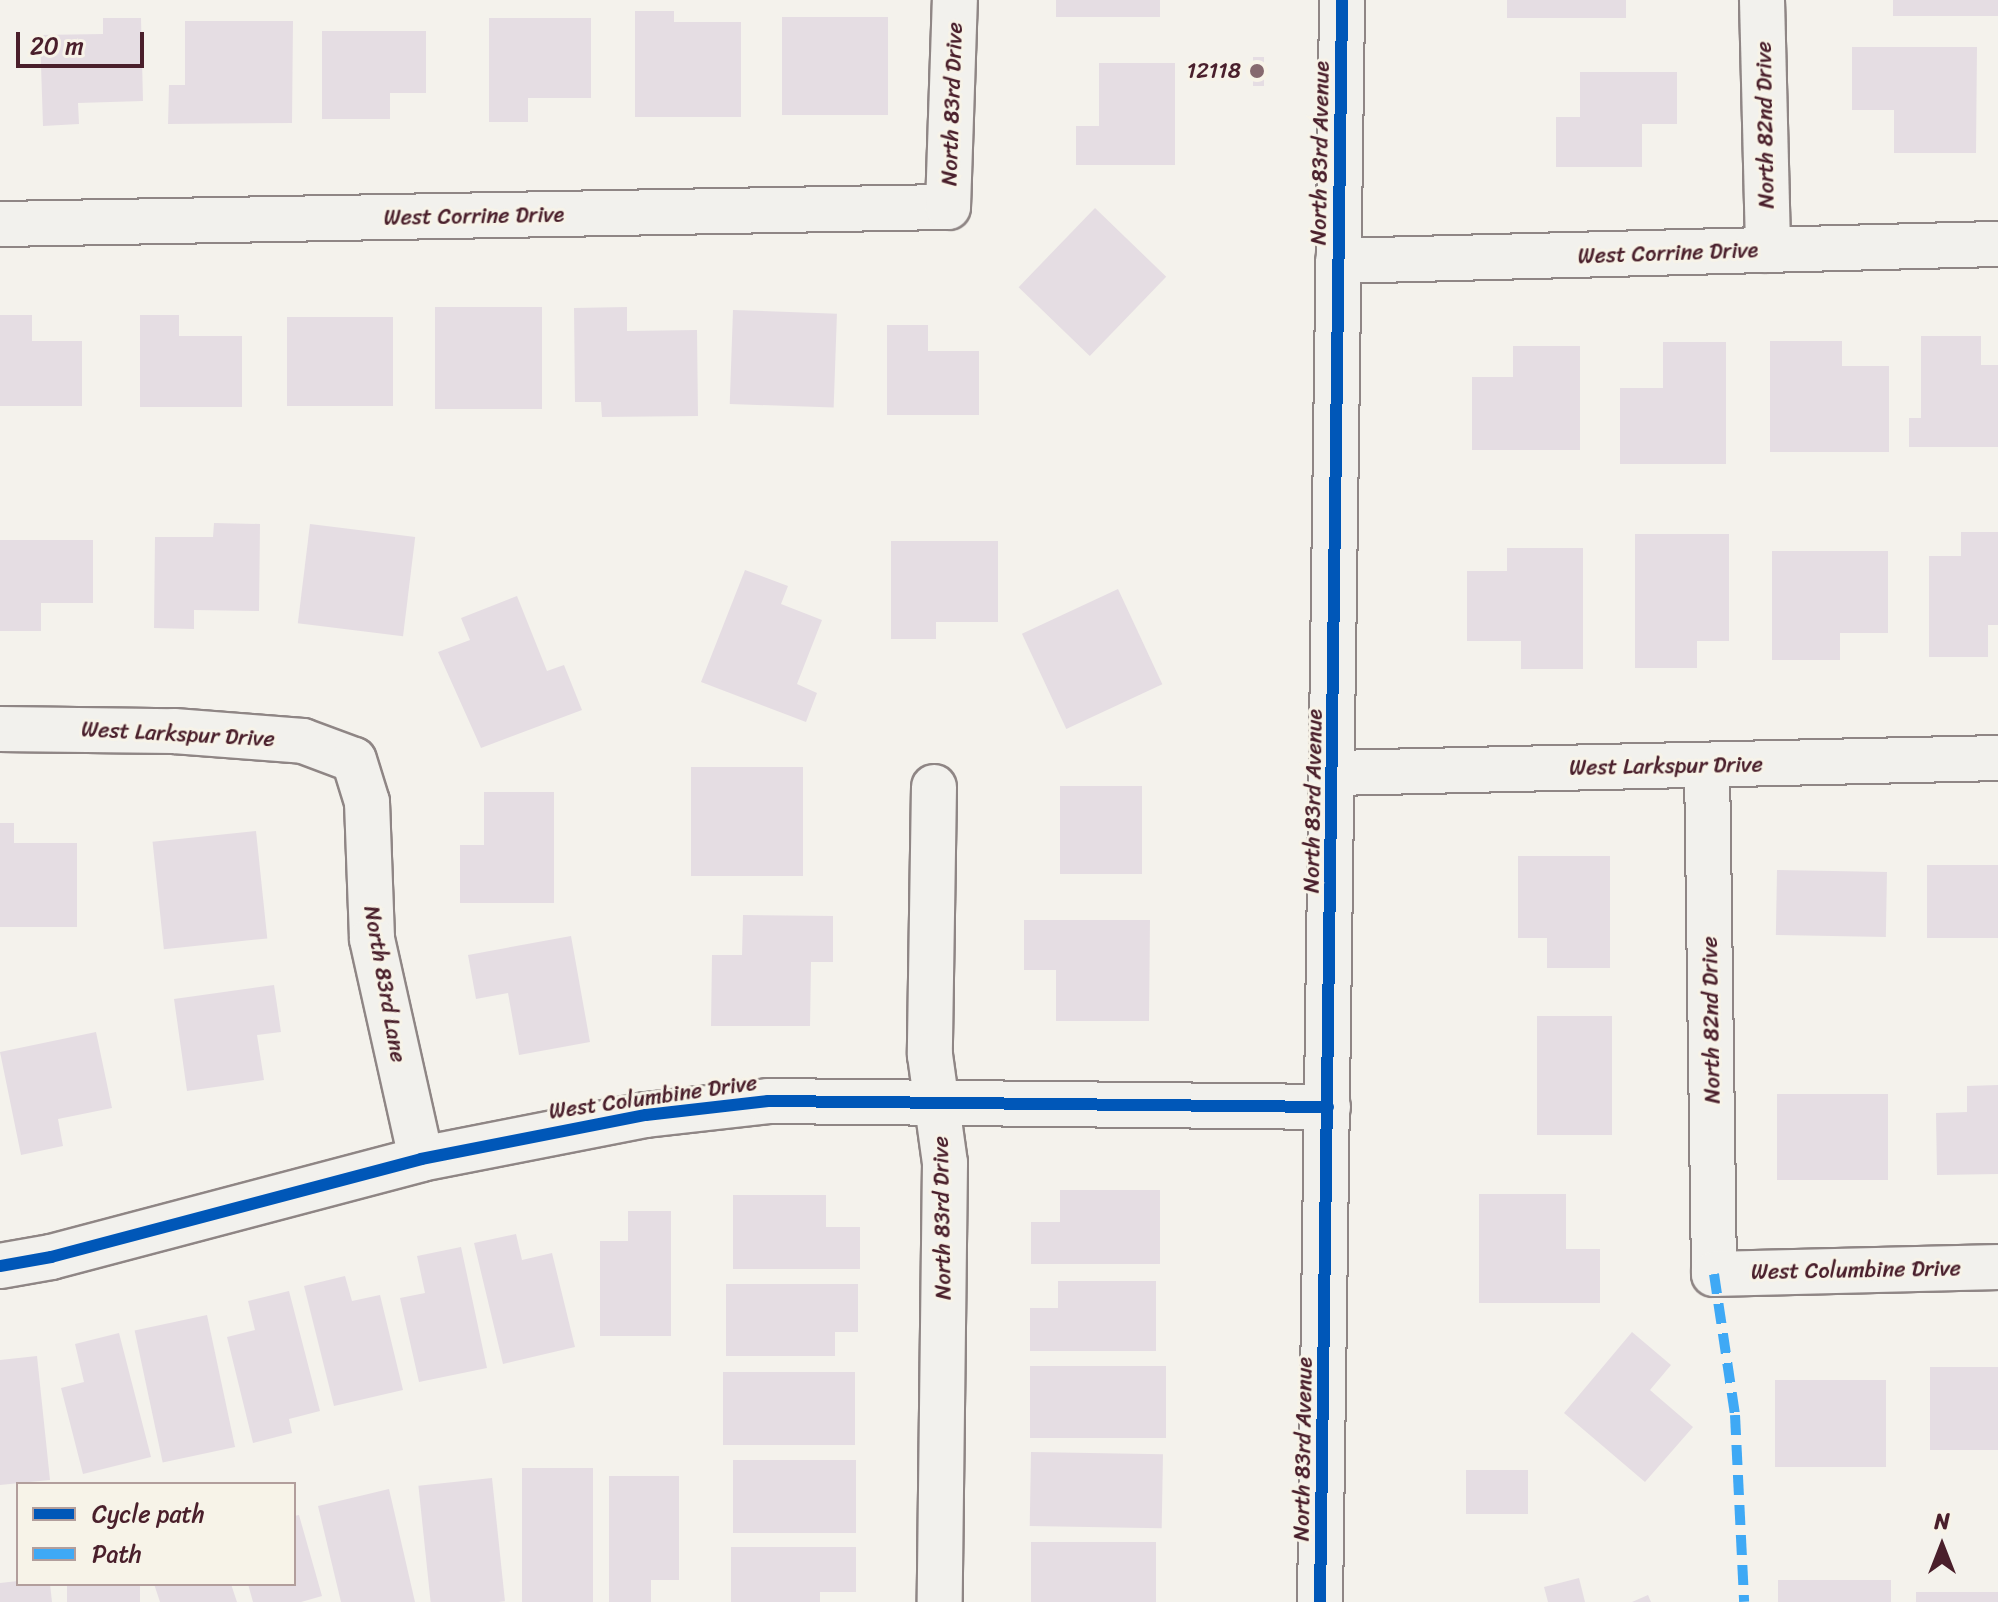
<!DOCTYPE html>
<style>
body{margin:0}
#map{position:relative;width:1998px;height:1602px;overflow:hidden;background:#f4f2ec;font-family:Sriracha,sans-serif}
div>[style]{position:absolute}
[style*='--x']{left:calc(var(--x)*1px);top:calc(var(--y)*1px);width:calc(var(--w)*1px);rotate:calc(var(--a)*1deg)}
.building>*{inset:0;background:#e5dde3;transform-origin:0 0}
.roads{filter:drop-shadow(2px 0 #8f8685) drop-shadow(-2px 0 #8f8685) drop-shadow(0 2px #8f8685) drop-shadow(0 -2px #8f8685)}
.minor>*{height:44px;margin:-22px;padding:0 22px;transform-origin:22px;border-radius:22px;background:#f2f1ed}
.primary>*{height:44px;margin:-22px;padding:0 22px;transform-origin:22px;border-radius:22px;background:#f2f1ed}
.quiet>*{height:10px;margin-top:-5px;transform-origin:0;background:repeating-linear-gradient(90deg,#3fa9f5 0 20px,transparent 0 30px)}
.cycleway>*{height:12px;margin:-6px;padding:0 6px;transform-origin:6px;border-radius:6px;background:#0057b8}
.dots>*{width:22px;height:22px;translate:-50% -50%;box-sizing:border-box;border:4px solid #f7f3e8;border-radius:50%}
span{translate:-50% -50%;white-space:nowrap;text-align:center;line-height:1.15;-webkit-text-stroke:6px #f7f3e8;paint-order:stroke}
.poi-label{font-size:22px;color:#4a1f2b}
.right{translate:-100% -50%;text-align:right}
.street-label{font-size:22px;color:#4a1f2b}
.legend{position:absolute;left:16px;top:1482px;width:280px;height:104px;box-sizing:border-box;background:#f7f3e8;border:2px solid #b29e9c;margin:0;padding:10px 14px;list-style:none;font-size:24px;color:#4a1f2b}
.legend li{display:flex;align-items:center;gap:16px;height:40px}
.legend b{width:40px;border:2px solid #b29e9c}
.north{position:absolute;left:1902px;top:1506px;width:80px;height:80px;-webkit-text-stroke:6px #f7f3e8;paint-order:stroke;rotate:0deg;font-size:22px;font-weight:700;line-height:32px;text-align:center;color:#4a1f2b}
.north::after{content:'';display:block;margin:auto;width:28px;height:36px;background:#4a1f2b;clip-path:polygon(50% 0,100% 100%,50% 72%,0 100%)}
.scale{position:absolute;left:16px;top:32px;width:128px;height:36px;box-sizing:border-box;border:4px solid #4a1f2b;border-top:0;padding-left:10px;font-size:24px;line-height:28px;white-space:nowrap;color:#4a1f2b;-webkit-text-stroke:6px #f7f3e8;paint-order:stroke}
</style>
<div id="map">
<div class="building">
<div style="left:1056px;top:0;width:104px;height:17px"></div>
<div style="left:1507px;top:0;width:119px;height:18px"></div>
<div style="left:1893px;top:0;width:105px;height:16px"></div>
<div style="clip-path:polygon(635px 11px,674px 11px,674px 22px,741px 22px,741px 117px,635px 117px)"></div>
<div style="left:782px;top:17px;width:106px;height:98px"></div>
<div style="clip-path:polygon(103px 18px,141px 18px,143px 101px,78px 103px,79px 124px,43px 126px,40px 35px,103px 34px)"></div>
<div style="clip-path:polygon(489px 18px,591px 18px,591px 98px,528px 98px,528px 122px,489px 122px)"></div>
<div style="clip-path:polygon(185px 21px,293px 21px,292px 123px,168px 124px,169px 85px,185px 85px)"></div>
<div style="clip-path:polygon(322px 31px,426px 31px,426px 93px,390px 93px,390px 119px,322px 119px)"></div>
<div style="clip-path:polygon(1852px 47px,1977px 47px,1976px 153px,1894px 153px,1894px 110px,1852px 110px)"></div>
<div style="left:1253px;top:57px;width:11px;height:29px"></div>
<div style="clip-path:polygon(1099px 63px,1175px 63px,1175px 165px,1076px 165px,1076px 126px,1099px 126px)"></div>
<div style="clip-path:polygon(1580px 72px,1677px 72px,1677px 124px,1642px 124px,1642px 167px,1556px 167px,1556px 117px,1580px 117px)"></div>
<div style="left:1095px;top:208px;width:99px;height:110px;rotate:44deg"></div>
<div style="left:435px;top:307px;width:107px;height:102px"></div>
<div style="clip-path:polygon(627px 307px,627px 331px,697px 330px,698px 416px,602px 417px,601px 402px,575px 402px,574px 308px)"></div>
<div style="left:733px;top:310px;width:104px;height:94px;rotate:2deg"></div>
<div style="clip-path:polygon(0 315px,32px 315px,32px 341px,82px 341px,82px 406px,0 406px)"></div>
<div style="clip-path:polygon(140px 315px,179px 315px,179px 336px,242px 336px,242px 407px,140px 407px)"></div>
<div style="left:287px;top:317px;width:106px;height:89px"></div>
<div style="clip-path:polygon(887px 325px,928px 325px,928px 351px,979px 351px,979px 415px,887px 415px)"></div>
<div style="clip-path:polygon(1921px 336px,1981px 336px,1981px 365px,1998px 365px,1998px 447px,1909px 447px,1909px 418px,1921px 418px)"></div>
<div style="clip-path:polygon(1770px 341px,1842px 341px,1842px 366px,1889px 366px,1889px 452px,1770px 452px)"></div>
<div style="clip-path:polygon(1663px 342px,1726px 342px,1726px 464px,1620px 464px,1620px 388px,1663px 388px)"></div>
<div style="clip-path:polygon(1513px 346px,1580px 346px,1580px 450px,1472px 450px,1472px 377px,1513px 377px)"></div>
<div style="clip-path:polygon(214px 523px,260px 524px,259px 611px,194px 610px,194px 629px,154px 628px,155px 537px,213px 537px)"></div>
<div style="left:310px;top:524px;width:106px;height:100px;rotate:7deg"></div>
<div style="clip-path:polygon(1961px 532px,1998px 532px,1998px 625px,1988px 625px,1988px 657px,1929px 657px,1929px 556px,1961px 556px)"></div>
<div style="clip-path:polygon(1635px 534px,1729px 534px,1729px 641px,1697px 641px,1697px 668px,1635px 668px)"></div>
<div style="clip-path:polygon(0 540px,93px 540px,93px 603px,41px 603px,41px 631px,0 631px)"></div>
<div style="clip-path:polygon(891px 541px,998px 541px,998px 622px,936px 622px,936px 639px,891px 639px)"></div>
<div style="clip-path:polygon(1507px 548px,1583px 548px,1583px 669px,1521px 669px,1521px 641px,1467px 641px,1467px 571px,1507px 571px)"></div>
<div style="clip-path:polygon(1772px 551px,1888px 551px,1888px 633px,1840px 633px,1840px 660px,1772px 660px)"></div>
<div style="clip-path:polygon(745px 570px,788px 586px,781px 604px,822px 620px,797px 684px,817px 693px,806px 722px,701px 682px)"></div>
<div style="left:1118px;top:589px;width:105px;height:106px;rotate:65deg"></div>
<div style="clip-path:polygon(517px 596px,547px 671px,564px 665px,582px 710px,481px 748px,438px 652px,470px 640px,461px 618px)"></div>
<div style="left:691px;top:767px;width:112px;height:109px"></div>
<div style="left:1060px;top:786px;width:82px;height:88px"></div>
<div style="clip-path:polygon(484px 792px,554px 792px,554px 903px,460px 903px,460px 845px,484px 845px)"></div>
<div style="clip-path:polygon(0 823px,14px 823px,14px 843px,77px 843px,77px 927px,0 927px)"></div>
<div style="left:256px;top:831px;width:108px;height:104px;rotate:84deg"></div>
<div style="clip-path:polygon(1518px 856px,1610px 856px,1610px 968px,1547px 968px,1547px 938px,1518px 938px)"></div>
<div style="left:1927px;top:865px;width:71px;height:73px"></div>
<div style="left:1777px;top:870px;width:110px;height:65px;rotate:1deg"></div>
<div style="clip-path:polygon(743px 915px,833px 916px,833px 962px,811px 962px,810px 1026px,711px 1026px,712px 955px,742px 955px)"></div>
<div style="clip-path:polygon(1024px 920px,1150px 920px,1149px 1021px,1056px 1021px,1056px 970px,1024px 970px)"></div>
<div style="clip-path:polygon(571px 936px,590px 1042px,519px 1055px,508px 993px,476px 999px,468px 955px)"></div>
<div style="clip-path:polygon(274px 985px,281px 1032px,257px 1035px,264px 1080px,187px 1091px,174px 999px)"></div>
<div style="left:1537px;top:1016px;width:75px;height:119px"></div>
<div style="clip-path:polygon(96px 1032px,112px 1108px,58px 1119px,63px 1146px,21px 1155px,0 1052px)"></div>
<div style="clip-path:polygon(1998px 1085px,1998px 1174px,1937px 1175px,1936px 1113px,1967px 1112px,1967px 1086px)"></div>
<div style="left:1777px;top:1094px;width:111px;height:86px"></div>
<div style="clip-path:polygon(1060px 1190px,1160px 1190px,1160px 1264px,1031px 1264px,1031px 1222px,1060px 1222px)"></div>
<div style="clip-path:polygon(1479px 1194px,1566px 1194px,1566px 1249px,1600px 1249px,1600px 1303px,1479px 1303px)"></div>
<div style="clip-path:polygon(733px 1195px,826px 1195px,826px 1227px,860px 1227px,860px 1269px,733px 1269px)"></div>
<div style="clip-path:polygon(628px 1211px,671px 1211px,671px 1336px,600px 1336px,600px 1241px,628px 1241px)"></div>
<div style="clip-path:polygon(516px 1234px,522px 1260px,552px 1253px,575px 1347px,503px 1364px,474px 1243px)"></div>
<div style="clip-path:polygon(461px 1247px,487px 1368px,419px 1382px,400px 1298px,425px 1293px,417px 1256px)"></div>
<div style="clip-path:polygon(345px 1276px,352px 1301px,380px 1295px,403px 1390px,334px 1406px,304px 1286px)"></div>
<div style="clip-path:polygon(1058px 1281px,1156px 1281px,1156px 1351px,1030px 1351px,1030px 1308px,1058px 1308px)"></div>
<div style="clip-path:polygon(726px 1284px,858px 1284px,858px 1332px,835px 1332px,835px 1356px,726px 1356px)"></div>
<div style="clip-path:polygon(289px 1291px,320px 1411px,289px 1419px,292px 1433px,253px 1443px,227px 1337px,255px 1330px,248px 1301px)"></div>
<div style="left:207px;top:1315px;width:135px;height:74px;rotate:78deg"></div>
<div style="clip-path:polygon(1632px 1332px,1671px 1365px,1650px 1390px,1693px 1427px,1645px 1482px,1564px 1413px)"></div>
<div style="clip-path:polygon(119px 1333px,151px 1457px,83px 1474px,61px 1388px,84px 1382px,75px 1344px)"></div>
<div style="clip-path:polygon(37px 1356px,50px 1480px,0 1485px,0 1360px)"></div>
<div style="left:1030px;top:1366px;width:136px;height:72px"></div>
<div style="left:1930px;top:1367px;width:68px;height:83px"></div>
<div style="left:723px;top:1372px;width:132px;height:73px"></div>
<div style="left:1775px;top:1380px;width:111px;height:87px"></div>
<div style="left:1031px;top:1452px;width:132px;height:74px;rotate:1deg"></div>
<div style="left:733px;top:1460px;width:123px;height:73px"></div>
<div style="left:522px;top:1468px;width:71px;height:134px"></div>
<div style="left:1466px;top:1470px;width:62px;height:44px"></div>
<div style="clip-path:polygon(609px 1476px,679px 1476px,679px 1580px,651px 1580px,651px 1602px,609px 1602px)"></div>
<div style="left:492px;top:1478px;width:124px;height:74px;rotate:84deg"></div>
<div style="clip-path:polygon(389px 1489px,415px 1602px,341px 1602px,318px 1506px)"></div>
<div style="clip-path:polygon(299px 1515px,322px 1596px,301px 1602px,253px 1602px,248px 1584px,294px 1584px,294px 1516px)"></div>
<div style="left:1031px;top:1542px;width:125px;height:60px"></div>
<div style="clip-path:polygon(731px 1547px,856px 1547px,856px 1592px,820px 1592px,820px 1602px,731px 1602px)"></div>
<div style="clip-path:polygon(1579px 1578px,1585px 1602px,1548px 1602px,1544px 1587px)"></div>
<div style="left:1778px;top:1580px;width:113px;height:22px"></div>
<div style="clip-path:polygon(18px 1581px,50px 1584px,52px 1602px,0 1602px,0 1583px)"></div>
<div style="left:67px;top:1584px;width:73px;height:18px"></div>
<div style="clip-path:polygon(154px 1584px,231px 1584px,237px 1602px,160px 1602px)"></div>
<div style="left:1916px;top:1592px;width:82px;height:10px"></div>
<div style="clip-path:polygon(1648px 1595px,1651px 1602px,1632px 1602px)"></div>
</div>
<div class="roads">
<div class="minor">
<div style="--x:1762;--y:0;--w:250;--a:88.6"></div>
<div style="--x:0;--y:224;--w:948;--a:-1.03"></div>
<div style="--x:948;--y:207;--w:207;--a:-88.1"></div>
<div style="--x:1338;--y:261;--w:660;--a:-1.48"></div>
<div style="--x:0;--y:729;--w:174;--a:0.7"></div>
<div style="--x:174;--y:731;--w:129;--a:4.4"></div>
<div style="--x:303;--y:741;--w:54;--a:20.4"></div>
<div style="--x:354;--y:760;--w:44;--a:72.8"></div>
<div style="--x:367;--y:802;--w:137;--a:87.9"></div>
<div style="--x:372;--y:939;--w:225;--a:77.4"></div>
<div style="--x:1707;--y:765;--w:509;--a:89.21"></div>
<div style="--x:1714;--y:1274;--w:284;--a:-1.4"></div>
<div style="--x:1334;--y:773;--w:664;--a:-1.29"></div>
<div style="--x:934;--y:787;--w:268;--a:90.9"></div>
<div style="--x:930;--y:1055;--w:109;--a:82.1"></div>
<div style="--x:945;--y:1163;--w:439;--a:90.7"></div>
<div style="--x:0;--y:1266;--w:52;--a:-10"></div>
<div style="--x:51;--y:1257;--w:383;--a:-14.8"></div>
<div style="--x:421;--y:1159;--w:229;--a:-11.1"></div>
<div style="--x:646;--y:1115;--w:123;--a:-6.5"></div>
<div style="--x:768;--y:1101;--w:560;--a:0.61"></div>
</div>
<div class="primary">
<div style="--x:1320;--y:1602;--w:1602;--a:-89.21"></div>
</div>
</div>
<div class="quiet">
<div style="--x:1714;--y:1274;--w:143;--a:81.5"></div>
<div style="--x:1735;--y:1415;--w:187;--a:87.2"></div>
</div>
<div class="cycleway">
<div style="--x:0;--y:1266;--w:52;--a:-10"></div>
<div style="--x:51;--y:1257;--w:383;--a:-14.8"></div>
<div style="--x:421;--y:1159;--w:229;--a:-11.1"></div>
<div style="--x:646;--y:1115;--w:123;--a:-6.5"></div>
<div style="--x:768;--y:1101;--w:560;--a:0.61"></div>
<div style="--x:1320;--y:1602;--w:1602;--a:-89.21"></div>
</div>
<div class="dots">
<div style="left:1257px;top:71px;background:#86696f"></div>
</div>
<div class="poi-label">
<span class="right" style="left:1241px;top:71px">12118</span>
</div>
<div class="street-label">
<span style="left:952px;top:104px;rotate:-88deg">North 83rd Drive</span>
<span style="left:1765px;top:125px;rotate:-91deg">North 82nd Drive</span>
<span style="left:1320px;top:153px;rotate:-89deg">North 83rd Avenue</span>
<span style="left:474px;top:216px;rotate:-1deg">West Corrine Drive</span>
<span style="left:1668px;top:253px;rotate:-2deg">West Corrine Drive</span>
<span style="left:178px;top:734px;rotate:3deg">West Larkspur Drive</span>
<span style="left:1666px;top:766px;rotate:-1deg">West Larkspur Drive</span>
<span style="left:1313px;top:801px;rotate:-89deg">North 83rd Avenue</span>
<span style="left:385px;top:984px;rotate:80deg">North 83rd Lane</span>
<span style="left:1711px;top:1020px;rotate:-91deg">North 82nd Drive</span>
<span style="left:653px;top:1097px;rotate:-8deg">West Columbine Drive</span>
<span style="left:942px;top:1218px;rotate:-91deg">North 83rd Drive</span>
<span style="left:1856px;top:1270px;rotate:-1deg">West Columbine Drive</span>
<span style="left:1303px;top:1449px;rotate:-89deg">North 83rd Avenue</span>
</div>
<ul class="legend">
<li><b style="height:10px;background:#0057b8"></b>Cycle path</li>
<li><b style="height:10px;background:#3fa9f5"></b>Path</li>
</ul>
<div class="north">N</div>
<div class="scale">20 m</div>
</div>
